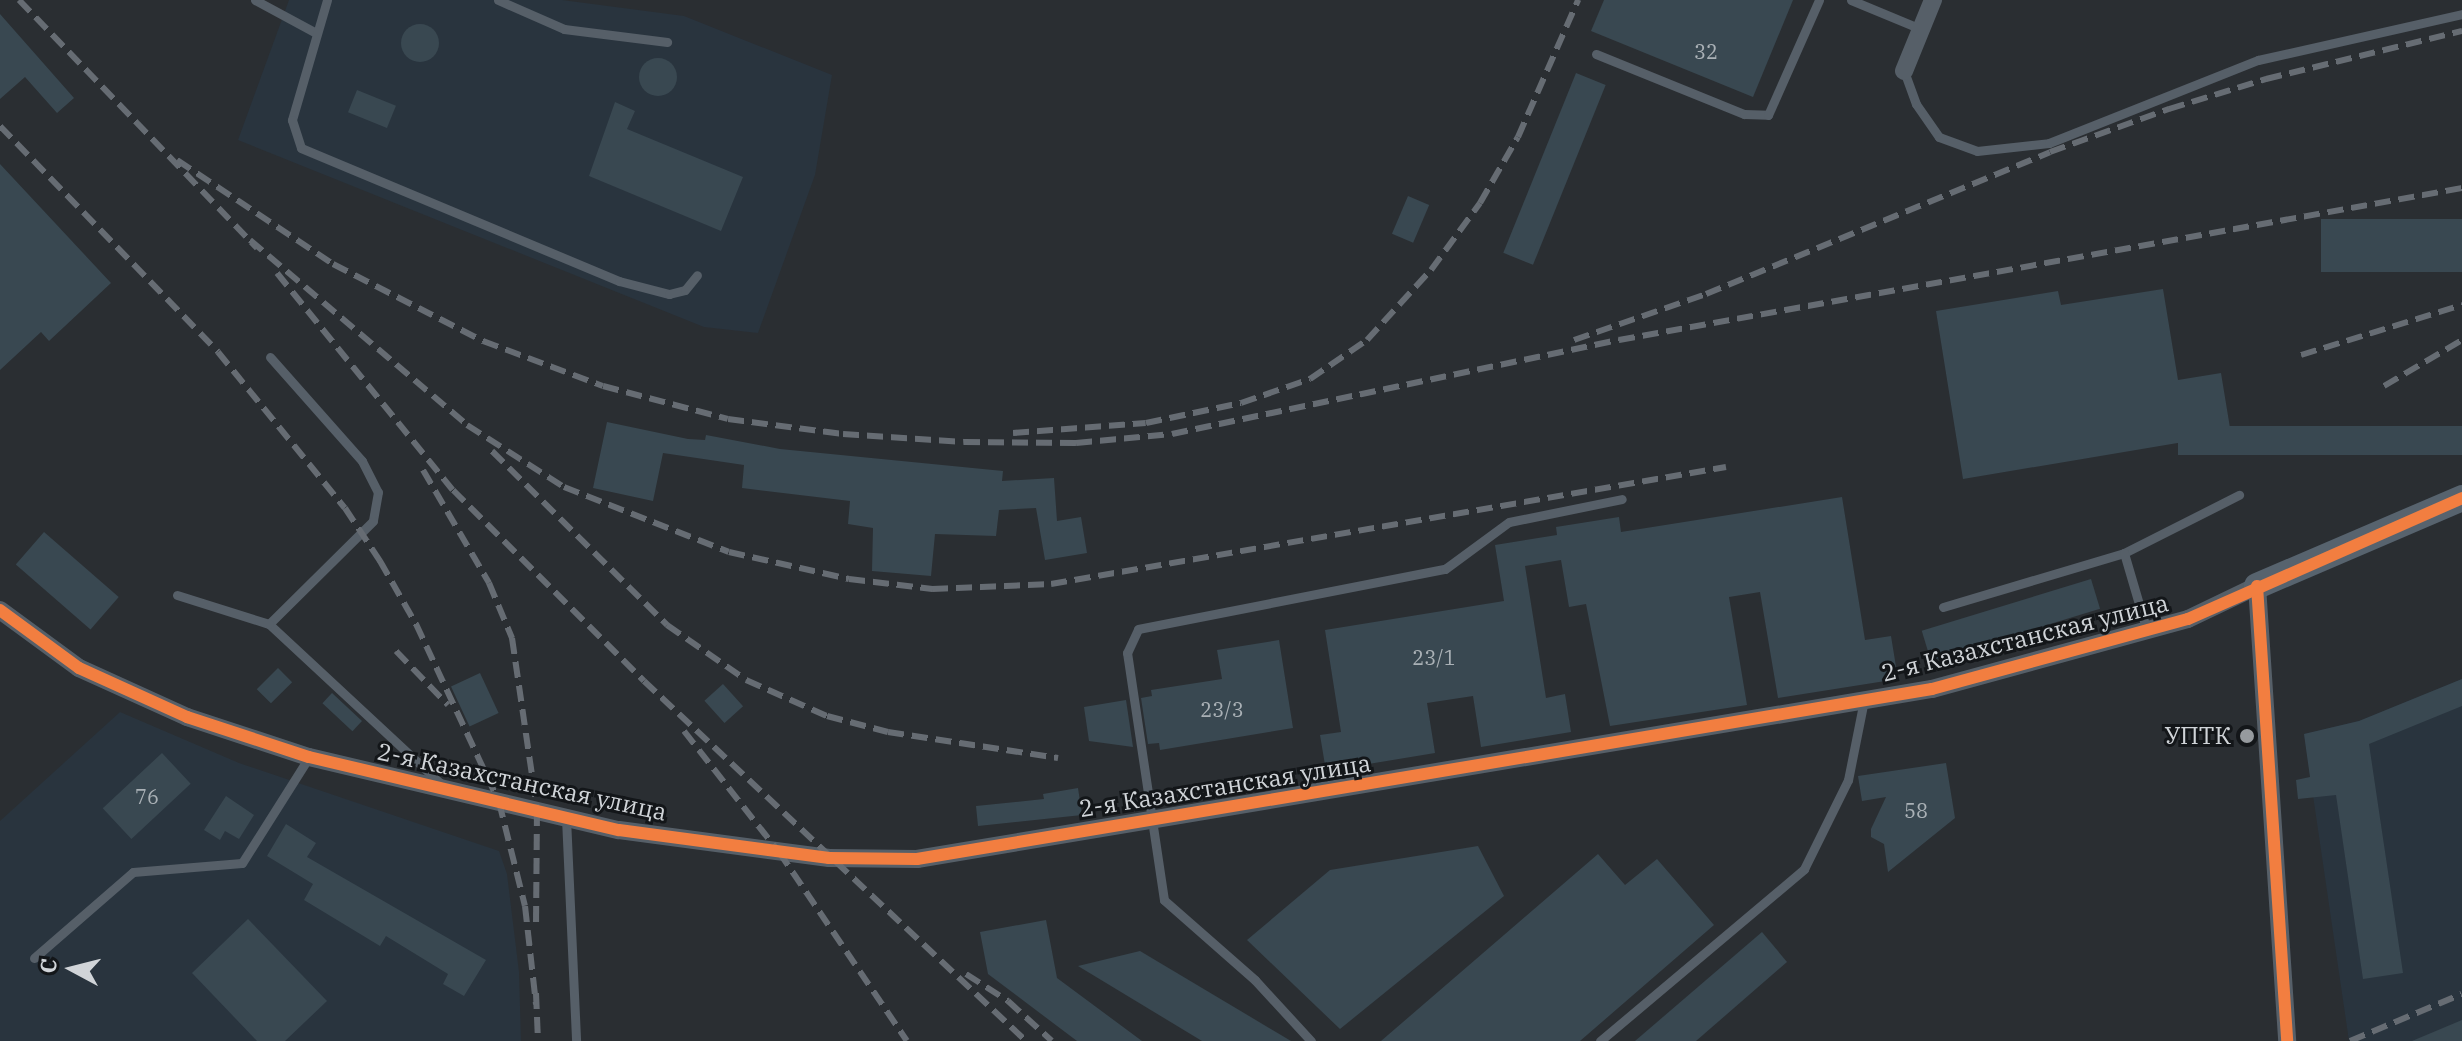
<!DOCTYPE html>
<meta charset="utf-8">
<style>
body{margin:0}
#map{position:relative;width:2462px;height:1041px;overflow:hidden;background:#2a2e32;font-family:"IBM Plex Serif",serif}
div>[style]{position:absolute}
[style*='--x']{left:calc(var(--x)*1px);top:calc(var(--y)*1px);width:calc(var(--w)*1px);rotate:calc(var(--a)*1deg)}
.built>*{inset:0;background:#29343e}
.building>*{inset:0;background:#394851;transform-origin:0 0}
.round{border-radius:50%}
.lane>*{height:9px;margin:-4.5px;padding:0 4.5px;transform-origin:4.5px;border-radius:4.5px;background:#565f68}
.street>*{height:18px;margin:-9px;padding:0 9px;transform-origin:9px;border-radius:9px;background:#565f68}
.secondary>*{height:26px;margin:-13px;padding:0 13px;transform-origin:13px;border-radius:13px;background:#57636e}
.rail>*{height:6px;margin-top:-3px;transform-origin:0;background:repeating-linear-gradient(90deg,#666c73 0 16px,transparent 0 24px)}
.cycleway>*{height:12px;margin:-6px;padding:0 6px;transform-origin:6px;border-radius:6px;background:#f27e40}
.dots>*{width:22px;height:22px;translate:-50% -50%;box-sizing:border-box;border:4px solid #131619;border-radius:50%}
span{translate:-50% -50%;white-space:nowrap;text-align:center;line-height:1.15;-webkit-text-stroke:6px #131619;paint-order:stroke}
.number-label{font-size:20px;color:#aab1b6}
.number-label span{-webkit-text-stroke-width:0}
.street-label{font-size:24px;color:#d0d4d8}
.poi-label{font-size:24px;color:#d0d4d8}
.right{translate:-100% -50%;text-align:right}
.north{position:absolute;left:32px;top:929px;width:80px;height:80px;-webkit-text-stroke:6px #131619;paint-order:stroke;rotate:277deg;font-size:22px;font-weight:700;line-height:32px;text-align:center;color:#d0d4d8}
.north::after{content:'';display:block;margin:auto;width:28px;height:36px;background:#d0d4d8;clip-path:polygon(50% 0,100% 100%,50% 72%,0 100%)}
</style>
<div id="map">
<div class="built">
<div style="clip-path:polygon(289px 0,562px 0,684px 16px,832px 75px,815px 175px,758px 333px,704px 327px,238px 140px)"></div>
<div style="clip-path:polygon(2462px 679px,2462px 1041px,2349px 1041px,2304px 734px,2359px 721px)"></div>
<div style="clip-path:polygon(120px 712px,239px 763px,499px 851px,507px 874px,519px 972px,521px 1041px,0 1041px,0 821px)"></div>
</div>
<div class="building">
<div style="clip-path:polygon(1604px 0,1793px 0,1753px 97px,1591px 31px)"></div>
<div style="clip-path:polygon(0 14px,74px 98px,57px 113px,25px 77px,0 99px)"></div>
<div class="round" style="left:401px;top:24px;width:38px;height:38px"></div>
<div class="round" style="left:639px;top:58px;width:38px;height:38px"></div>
<div style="left:1576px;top:73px;width:32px;height:194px;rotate:22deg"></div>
<div style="left:357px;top:90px;width:42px;height:24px;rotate:22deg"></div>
<div style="clip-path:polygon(615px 102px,635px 111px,627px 129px,743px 177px,721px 231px,589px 176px)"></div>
<div style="clip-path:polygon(0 164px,111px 283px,49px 341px,41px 332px,0 370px)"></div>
<div style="left:1408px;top:196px;width:23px;height:41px;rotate:23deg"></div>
<div style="left:2462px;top:219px;width:53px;height:141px;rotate:90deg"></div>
<div style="clip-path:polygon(2163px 289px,2178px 380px,2221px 373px,2231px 434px,1963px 479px,1936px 311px,2058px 291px,2061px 305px)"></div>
<div style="clip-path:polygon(607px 422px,688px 439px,705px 440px,706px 435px,780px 449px,1003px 471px,1002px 481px,1054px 478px,1057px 521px,1081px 517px,1087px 553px,1045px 560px,1036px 508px,999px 510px,996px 536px,935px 534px,931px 576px,872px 571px,873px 528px,848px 524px,850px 501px,742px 488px,744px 465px,663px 453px,653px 501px,593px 488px)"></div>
<div style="left:2462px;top:426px;width:29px;height:284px;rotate:90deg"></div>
<div style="clip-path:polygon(1842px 497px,1865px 640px,1891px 636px,1898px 679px,1778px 698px,1760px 592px,1729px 597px,1747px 705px,1610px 726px,1586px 604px,1569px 607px,1561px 560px,1525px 566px,1546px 698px,1565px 694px,1571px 732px,1481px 747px,1473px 696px,1427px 703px,1435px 753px,1326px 771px,1320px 735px,1341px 732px,1325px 630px,1504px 601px,1495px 545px,1557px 535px,1556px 527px,1619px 517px,1621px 532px)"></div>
<div style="left:44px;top:532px;width:99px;height:43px;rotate:41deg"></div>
<div style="left:2091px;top:579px;width:31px;height:177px;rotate:73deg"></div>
<div style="clip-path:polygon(1279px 640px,1293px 728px,1160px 750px,1159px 743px,1148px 744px,1141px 698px,1152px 696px,1151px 690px,1222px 679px,1217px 650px)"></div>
<div style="left:278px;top:668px;width:20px;height:30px;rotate:45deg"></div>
<div style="left:480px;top:673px;width:44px;height:32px;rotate:65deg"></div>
<div style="clip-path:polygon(2462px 679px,2462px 706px,2369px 744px,2403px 973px,2363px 979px,2336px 795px,2298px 799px,2296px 780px,2310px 777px,2304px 734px,2359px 721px)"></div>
<div style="left:723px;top:684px;width:30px;height:25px;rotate:48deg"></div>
<div style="left:332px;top:693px;width:41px;height:14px;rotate:43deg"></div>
<div style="clip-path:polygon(1126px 700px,1133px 747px,1089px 741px,1084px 707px)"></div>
<div style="left:162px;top:753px;width:42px;height:81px;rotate:47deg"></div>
<div style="clip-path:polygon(1946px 763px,1955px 818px,1888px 872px,1884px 844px,1871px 837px,1871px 829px,1886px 797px,1862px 801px,1858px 776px)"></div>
<div style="clip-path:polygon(1078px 788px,1082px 815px,978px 826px,976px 806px,1044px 799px,1043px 794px)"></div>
<div style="clip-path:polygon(226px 796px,254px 815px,239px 839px,225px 831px,220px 840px,204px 830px)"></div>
<div style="clip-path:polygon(286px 824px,316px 843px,307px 857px,486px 960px,464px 996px,443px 984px,448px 974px,386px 936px,380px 946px,304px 900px,313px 884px,267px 856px)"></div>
<div style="clip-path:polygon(1478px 846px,1504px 896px,1340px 1029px,1247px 940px,1330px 870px)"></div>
<div style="clip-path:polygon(1598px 854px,1625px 885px,1657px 859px,1714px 925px,1580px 1041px,1381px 1041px)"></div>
<div style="clip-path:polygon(248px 919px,327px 1001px,285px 1041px,257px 1041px,192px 973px)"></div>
<div style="clip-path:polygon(1046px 920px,1057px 978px,1142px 1041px,1077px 1041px,988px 974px,980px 932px)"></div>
<div style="clip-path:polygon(1762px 932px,1787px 962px,1696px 1041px,1635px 1041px)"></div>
<div style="clip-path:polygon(1140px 951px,1291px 1041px,1202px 1041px,1078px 966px)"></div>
<div style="clip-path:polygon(2462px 1020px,2462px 1041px,2412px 1041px)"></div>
</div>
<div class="lane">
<div style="--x:255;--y:0;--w:69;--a:28.4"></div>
<div style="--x:327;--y:0;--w:125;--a:106.3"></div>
<div style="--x:292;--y:120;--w:29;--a:72"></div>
<div style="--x:301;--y:148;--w:345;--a:22.7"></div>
<div style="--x:619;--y:281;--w:52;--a:14.6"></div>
<div style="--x:669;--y:294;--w:16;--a:-14"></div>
<div style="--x:685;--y:290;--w:19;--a:-51"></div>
<div style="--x:498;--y:0;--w:72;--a:23.7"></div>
<div style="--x:564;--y:29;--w:104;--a:7.2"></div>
<div style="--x:1851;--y:0;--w:76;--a:22.5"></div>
<div style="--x:1596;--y:54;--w:160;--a:22.1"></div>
<div style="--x:1744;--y:114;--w:24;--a:2"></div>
<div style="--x:1768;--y:115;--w:126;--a:-66.1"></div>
<div style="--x:1904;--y:71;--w:35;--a:70"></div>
<div style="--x:1916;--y:104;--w:40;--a:55.1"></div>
<div style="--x:1939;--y:137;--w:40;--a:20.2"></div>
<div style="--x:1977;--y:151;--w:72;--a:-6.3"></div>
<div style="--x:2049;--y:143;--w:225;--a:-21.7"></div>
<div style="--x:2258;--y:60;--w:209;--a:-12.7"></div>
<div style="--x:270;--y:357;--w:139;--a:48.5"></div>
<div style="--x:362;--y:461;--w:35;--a:63"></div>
<div style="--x:378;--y:492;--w:29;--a:100"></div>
<div style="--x:373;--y:521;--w:146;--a:135.3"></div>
<div style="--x:269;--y:624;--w:235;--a:42.9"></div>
<div style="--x:2124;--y:553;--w:129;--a:-26.8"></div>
<div style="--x:177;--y:595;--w:96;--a:17.5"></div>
<div style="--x:1943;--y:607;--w:189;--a:-16.6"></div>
<div style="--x:2124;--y:553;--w:81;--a:73.6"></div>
<div style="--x:566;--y:818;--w:223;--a:87.4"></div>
<div style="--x:34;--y:958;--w:131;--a:-41"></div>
<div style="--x:133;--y:872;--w:109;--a:-4.7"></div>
<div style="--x:242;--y:863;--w:125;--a:-57.7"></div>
<div style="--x:1311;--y:1041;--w:83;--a:-132.6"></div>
<div style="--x:1255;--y:980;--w:121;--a:-138.7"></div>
<div style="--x:1164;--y:900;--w:250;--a:-98.5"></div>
<div style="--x:1127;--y:653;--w:26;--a:-65"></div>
<div style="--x:1138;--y:629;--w:313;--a:-11.1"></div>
<div style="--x:1445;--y:569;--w:79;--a:-36.3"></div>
<div style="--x:1509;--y:522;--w:115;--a:-11.5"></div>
<div style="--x:1600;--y:1041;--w:267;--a:-40.1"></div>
<div style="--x:1804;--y:869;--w:99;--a:-63.7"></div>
<div style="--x:1848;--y:780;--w:82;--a:-78.7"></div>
</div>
<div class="street">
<div style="--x:1904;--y:71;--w:77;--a:-67.8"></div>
<div style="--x:0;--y:610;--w:98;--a:36.3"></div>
<div style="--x:79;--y:668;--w:119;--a:24.4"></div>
<div style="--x:187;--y:717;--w:128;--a:18.2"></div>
<div style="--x:309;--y:757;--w:318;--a:13.3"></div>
<div style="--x:619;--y:830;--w:212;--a:7.6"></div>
<div style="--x:829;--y:858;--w:88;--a:0.7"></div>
<div style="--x:917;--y:859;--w:1029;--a:-9.51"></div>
<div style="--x:1932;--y:689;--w:265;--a:-15.3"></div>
<div style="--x:2188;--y:619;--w:76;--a:-25.6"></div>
<div style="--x:2257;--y:586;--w:456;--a:86.2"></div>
</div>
<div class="secondary">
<div style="--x:2257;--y:586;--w:223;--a:-23.2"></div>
</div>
<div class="rail">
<div style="--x:19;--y:0;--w:344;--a:46.2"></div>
<div style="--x:0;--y:126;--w:314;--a:46"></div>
<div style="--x:218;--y:352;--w:201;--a:50.9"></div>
<div style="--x:345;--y:508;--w:64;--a:56.6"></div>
<div style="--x:380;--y:561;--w:73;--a:60.3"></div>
<div style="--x:416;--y:624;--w:196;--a:65"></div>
<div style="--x:499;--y:802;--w:107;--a:76"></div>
<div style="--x:525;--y:906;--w:99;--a:83.6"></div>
<div style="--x:177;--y:160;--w:187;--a:33.7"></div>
<div style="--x:333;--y:264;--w:169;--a:27.2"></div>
<div style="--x:483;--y:341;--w:128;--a:20.6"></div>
<div style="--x:603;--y:386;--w:129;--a:14.8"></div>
<div style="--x:728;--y:419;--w:116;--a:7.4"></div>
<div style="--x:843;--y:434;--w:121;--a:3.8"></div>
<div style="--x:964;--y:442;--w:112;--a:0.5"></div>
<div style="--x:1076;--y:443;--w:96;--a:-5.4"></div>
<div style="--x:1172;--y:434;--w:457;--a:-11.9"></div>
<div style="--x:1619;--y:340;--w:857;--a:-10.22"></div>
<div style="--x:250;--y:240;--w:285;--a:40.4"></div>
<div style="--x:467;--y:425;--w:115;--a:32.6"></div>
<div style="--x:564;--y:487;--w:177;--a:21.5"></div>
<div style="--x:729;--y:552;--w:123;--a:12.7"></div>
<div style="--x:849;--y:579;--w:84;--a:6.9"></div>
<div style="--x:932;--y:589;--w:119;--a:-2.4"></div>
<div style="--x:1051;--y:584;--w:685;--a:-9.83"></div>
<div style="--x:277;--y:273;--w:279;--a:51"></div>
<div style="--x:453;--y:490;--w:270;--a:45"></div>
<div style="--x:644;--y:681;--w:525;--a:43.3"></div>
<div style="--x:1574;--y:340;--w:140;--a:-19.2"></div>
<div style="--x:1706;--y:294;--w:372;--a:-22.4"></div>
<div style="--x:2050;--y:152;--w:127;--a:-19.9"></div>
<div style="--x:2169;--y:109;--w:102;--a:-17.2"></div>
<div style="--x:2266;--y:79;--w:202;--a:-13.8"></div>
<div style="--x:2301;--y:355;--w:169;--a:-17.3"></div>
<div style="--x:2384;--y:386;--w:91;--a:-30.5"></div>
<div style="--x:1013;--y:433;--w:133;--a:-4.3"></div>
<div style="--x:1146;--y:423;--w:97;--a:-11.9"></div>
<div style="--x:1241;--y:403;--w:73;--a:-19.2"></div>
<div style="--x:1310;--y:379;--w:69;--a:-34.4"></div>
<div style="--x:1367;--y:340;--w:95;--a:-47.6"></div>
<div style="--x:1431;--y:270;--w:83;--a:-53.8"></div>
<div style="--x:1480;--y:203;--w:76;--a:-60.1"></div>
<div style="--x:1518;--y:137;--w:150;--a:-66.3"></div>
<div style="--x:492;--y:451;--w:247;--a:44.8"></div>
<div style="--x:667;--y:625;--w:96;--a:34.8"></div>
<div style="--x:746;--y:680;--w:89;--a:24"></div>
<div style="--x:827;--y:716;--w:63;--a:14.7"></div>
<div style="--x:888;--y:732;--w:172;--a:8.7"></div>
<div style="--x:423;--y:470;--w:131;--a:59.7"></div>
<div style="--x:489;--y:583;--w:60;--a:67.3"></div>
<div style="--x:512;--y:638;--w:174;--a:81.7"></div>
<div style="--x:537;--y:810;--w:115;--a:90.5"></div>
<div style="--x:396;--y:651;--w:75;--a:46.1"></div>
<div style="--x:684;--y:731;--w:154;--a:51.9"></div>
<div style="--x:779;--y:852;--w:228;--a:55.9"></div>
<div style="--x:966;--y:974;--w:50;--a:32.7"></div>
<div style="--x:1008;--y:1001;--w:59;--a:42.3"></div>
<div style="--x:536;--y:993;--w:48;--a:87.6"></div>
<div style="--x:2350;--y:1041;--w:121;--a:-22.8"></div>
</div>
<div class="cycleway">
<div style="--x:2257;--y:586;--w:456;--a:86.2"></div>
<div style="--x:0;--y:610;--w:98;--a:36.3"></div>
<div style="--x:79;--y:668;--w:119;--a:24.4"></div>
<div style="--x:187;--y:717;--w:128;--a:18.2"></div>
<div style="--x:309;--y:757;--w:318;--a:13.3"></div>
<div style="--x:619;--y:830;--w:212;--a:7.6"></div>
<div style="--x:829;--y:858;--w:88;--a:0.7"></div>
<div style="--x:917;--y:859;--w:1029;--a:-9.51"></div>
<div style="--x:1932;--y:689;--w:265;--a:-15.3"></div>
<div style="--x:2188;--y:619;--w:300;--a:-23.8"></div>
</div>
<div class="dots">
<div style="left:2247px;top:736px;background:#969a9e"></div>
</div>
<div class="number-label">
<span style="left:1706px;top:51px">32</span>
<span style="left:1434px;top:657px">23/1</span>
<span style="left:1222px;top:709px">23/3</span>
<span style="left:147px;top:796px">76</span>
<span style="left:1916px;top:810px">58</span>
</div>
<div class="street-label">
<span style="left:2025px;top:638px;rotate:-14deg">2-я Казахстанская улица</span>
<span style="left:522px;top:782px;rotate:12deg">2-я Казахстанская улица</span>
<span style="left:1225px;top:786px;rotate:-9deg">2-я Казахстанская улица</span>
</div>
<div class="poi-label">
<span class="right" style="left:2231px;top:736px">УПТК</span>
</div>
<div class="north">С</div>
</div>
